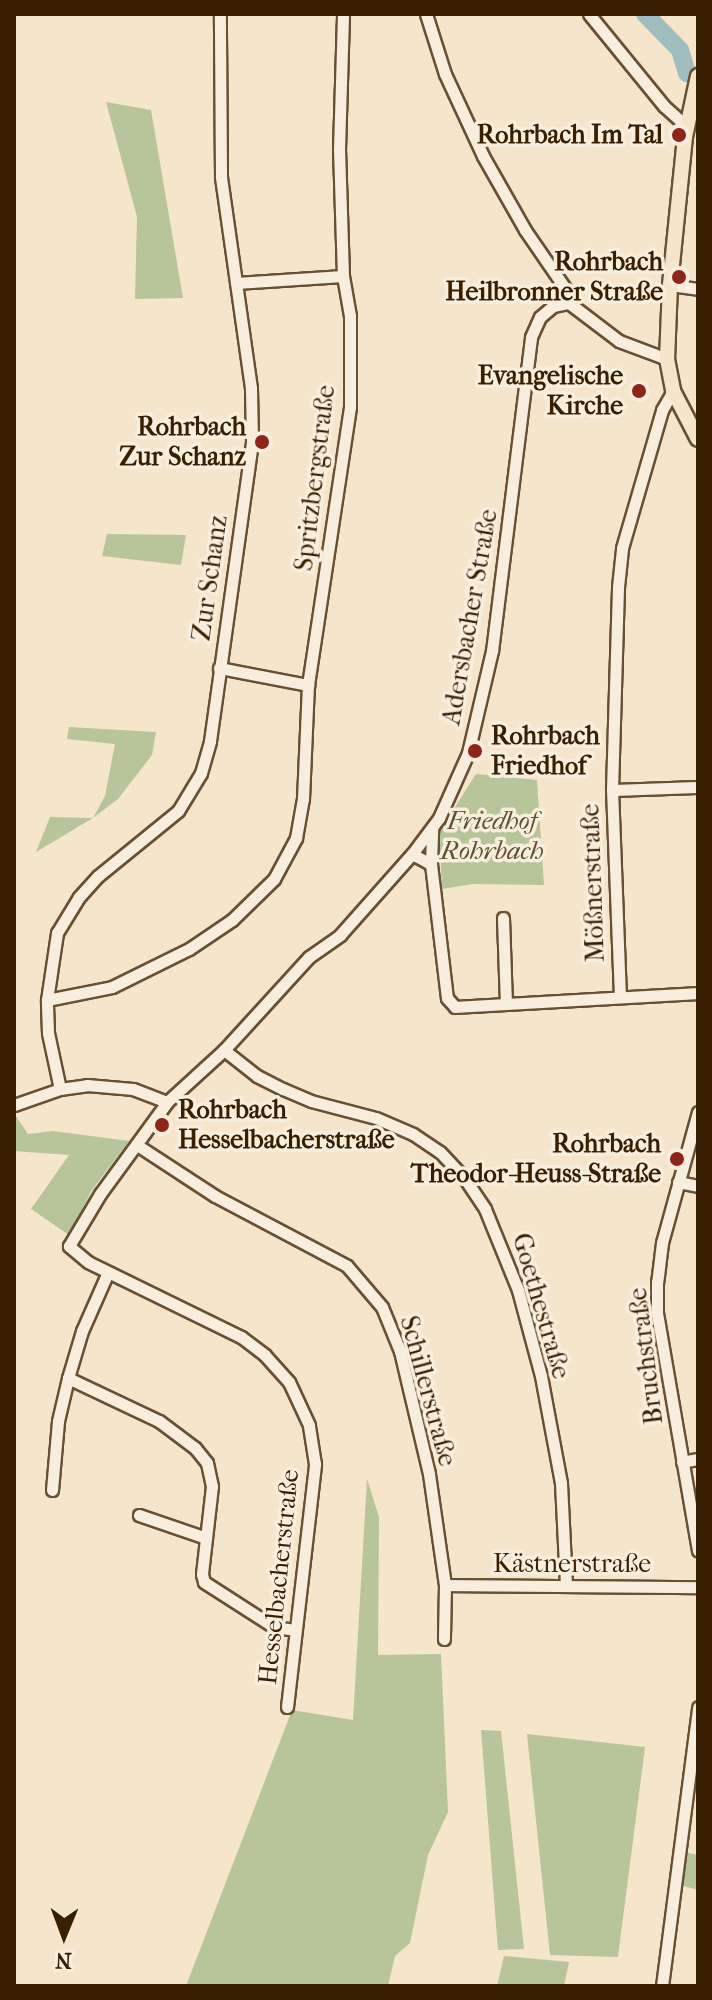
<!DOCTYPE html>
<meta charset="utf-8">
<style>
body{margin:0}
#map{position:relative;width:712px;height:2000px;overflow:hidden;background:#f5e5ca;font-family:"IM FELL French Canon",serif}
div>[style]{position:absolute}
[style*='--x']{left:calc(var(--x)*1px);top:calc(var(--y)*1px);width:calc(var(--w)*1px);rotate:calc(var(--a)*1deg)}
.green>*{inset:0;background:#b8c59a}
.river>*{height:18px;margin:-9px;padding:0 9px;transform-origin:9px;border-radius:9px;background:#9fbdbf}
.roads{filter:drop-shadow(2px 0 #675033) drop-shadow(-2px 0 #675033) drop-shadow(0 2px #675033) drop-shadow(0 -2px #675033)}
.minor>*{height:11px;margin:-5.5px;padding:0 5.5px;transform-origin:5.5px;border-radius:5.5px;background:#f8eedd}
.major>*{height:14px;margin:-7px;padding:0 7px;transform-origin:7px;border-radius:7px;background:#f5e5ca}
.dots>*{width:22px;height:22px;translate:-50% -50%;box-sizing:border-box;border:4px solid #f8eedd;border-radius:50%}
span{translate:-50% -50%;white-space:nowrap;text-align:center;line-height:1.15;-webkit-text-stroke:7px #f8eedd;paint-order:stroke}
.poi-label{font-size:26px;color:#381f01;font-weight:700}
.right{translate:-100% -50%;text-align:right}
.left{translate:0 -50%;text-align:left}
.street-label{font-size:26px;color:#381f01}
.park-label{font-size:26px;color:#5e512f;font-style:italic}
.frame{position:absolute;inset:0;border:16px solid #381f01;pointer-events:none}
.north{position:absolute;left:24px;top:1896px;width:80px;height:80px;-webkit-text-stroke:6px #f8eedd;paint-order:stroke;rotate:181deg;font-size:22px;font-weight:700;line-height:32px;text-align:center;color:#381f01}
.north::after{content:'';display:block;margin:auto;width:28px;height:36px;background:#381f01;clip-path:polygon(50% 0,100% 100%,50% 72%,0 100%)}
</style>
<div id="map">
<div class="green">
<div style="clip-path:polygon(106px 102px,151px 110px,183px 298px,135px 299px,137px 217px)"></div>
<div style="clip-path:polygon(107px 534px,186px 535px,181px 565px,102px 556px)"></div>
<div style="clip-path:polygon(69px 727px,156px 732px,152px 755px,118px 799px,93px 818px,36px 852px,50px 817px,93px 818px,105px 796px,115px 744px,67px 739px)"></div>
<div style="clip-path:polygon(476px 774px,537px 780px,544px 885px,473px 884px,442px 889px,439px 832px,448px 809px,455px 807px)"></div>
<div style="clip-path:polygon(14px 1113px,28px 1134px,53px 1131px,129px 1141px,92px 1190px,69px 1235px,31px 1209px,69px 1155px,14px 1151px)"></div>
<div style="clip-path:polygon(367px 1479px,379px 1517px,378px 1655px,441px 1654px,448px 1812px,428px 1855px,410px 1943px,395px 1956px,388px 1986px,186px 1986px,292px 1710px,353px 1720px)"></div>
<div style="clip-path:polygon(481px 1730px,501px 1731px,524px 1949px,498px 1950px)"></div>
<div style="clip-path:polygon(527px 1734px,645px 1747px,618px 1957px,550px 1955px)"></div>
<div style="clip-path:polygon(684px 1852px,698px 1855px,698px 1890px,680px 1885px)"></div>
<div style="clip-path:polygon(504px 1956px,569px 1962px,564px 1986px,497px 1986px)"></div>
</div>
<div class="river">
<div style="--x:645;--y:14;--w:50;--a:45.8"></div>
<div style="--x:680;--y:50;--w:24;--a:73"></div>
<div style="--x:687;--y:73;--w:11;--a:15"></div>
</div>
<div class="roads">
<div class="minor">
<div style="--x:426;--y:14;--w:63;--a:72.4"></div>
<div style="--x:445;--y:74;--w:90;--a:65.1"></div>
<div style="--x:483;--y:156;--w:85;--a:60.4"></div>
<div style="--x:525;--y:230;--w:74;--a:55.5"></div>
<div style="--x:567;--y:291;--w:12;--a:81"></div>
<div style="--x:589;--y:14;--w:119;--a:50.8"></div>
<div style="--x:664;--y:106;--w:30;--a:42"></div>
<div style="--x:236;--y:283;--w:107;--a:-3.7"></div>
<div style="--x:670;--y:285;--w:28;--a:8"></div>
<div style="--x:219;--y:668;--w:91;--a:10.8"></div>
<div style="--x:612;--y:790;--w:86;--a:-2"></div>
<div style="--x:412;--y:854;--w:21;--a:28"></div>
<div style="--x:431;--y:864;--w:135;--a:83.2"></div>
<div style="--x:447;--y:998;--w:12;--a:48"></div>
<div style="--x:455;--y:1007;--w:243;--a:-3.3"></div>
<div style="--x:431;--y:864;--w:35;--a:-88"></div>
<div style="--x:503;--y:918;--w:86;--a:88"></div>
<div style="--x:620;--y:997;--w:207;--a:-92.2"></div>
<div style="--x:612;--y:790;--w:203;--a:-88.3"></div>
<div style="--x:618;--y:587;--w:39;--a:-84"></div>
<div style="--x:622;--y:548;--w:144;--a:-73.8"></div>
<div style="--x:662;--y:410;--w:22;--a:-60"></div>
<div style="--x:47;--y:1000;--w:66;--a:-11.3"></div>
<div style="--x:112;--y:987;--w:86;--a:-26.3"></div>
<div style="--x:189;--y:949;--w:52;--a:-34"></div>
<div style="--x:232;--y:920;--w:59;--a:-44.3"></div>
<div style="--x:274;--y:879;--w:47;--a:-61.8"></div>
<div style="--x:296;--y:838;--w:40;--a:-80"></div>
<div style="--x:303;--y:799;--w:114;--a:-87.5"></div>
<div style="--x:308;--y:685;--w:281;--a:-81.4"></div>
<div style="--x:350;--y:407;--w:91;--a:-90"></div>
<div style="--x:350;--y:316;--w:41;--a:-99.9"></div>
<div style="--x:343;--y:276;--w:126;--a:-91.8"></div>
<div style="--x:339;--y:150;--w:136;--a:-88.3"></div>
<div style="--x:224;--y:1050;--w:42;--a:38.2"></div>
<div style="--x:257;--y:1076;--w:29;--a:27"></div>
<div style="--x:283;--y:1089;--w:30;--a:23"></div>
<div style="--x:311;--y:1101;--w:67;--a:14.7"></div>
<div style="--x:376;--y:1118;--w:40;--a:23.4"></div>
<div style="--x:413;--y:1134;--w:32;--a:34"></div>
<div style="--x:440;--y:1152;--w:37;--a:47"></div>
<div style="--x:465;--y:1179;--w:36;--a:56"></div>
<div style="--x:485;--y:1209;--w:87;--a:67.8"></div>
<div style="--x:518;--y:1290;--w:89;--a:75"></div>
<div style="--x:541;--y:1376;--w:109;--a:79.4"></div>
<div style="--x:561;--y:1483;--w:102;--a:87.2"></div>
<div style="--x:60;--y:1089;--w:57;--a:-102.1"></div>
<div style="--x:48;--y:1033;--w:33;--a:-92"></div>
<div style="--x:47;--y:1000;--w:68;--a:-81.5"></div>
<div style="--x:57;--y:933;--w:42;--a:-58.6"></div>
<div style="--x:79;--y:897;--w:28;--a:-48"></div>
<div style="--x:98;--y:876;--w:103;--a:-39.1"></div>
<div style="--x:178;--y:811;--w:44;--a:-58.8"></div>
<div style="--x:201;--y:773;--w:33;--a:-74"></div>
<div style="--x:210;--y:741;--w:303;--a:-82"></div>
<div style="--x:252;--y:441;--w:53;--a:-91.1"></div>
<div style="--x:251;--y:388;--w:214;--a:-98.1"></div>
<div style="--x:221;--y:176;--w:162;--a:-90.4"></div>
<div style="--x:14;--y:1105;--w:49;--a:-19.2"></div>
<div style="--x:60;--y:1089;--w:27;--a:-8"></div>
<div style="--x:87;--y:1085;--w:46;--a:5"></div>
<div style="--x:133;--y:1089;--w:36;--a:21"></div>
<div style="--x:698;--y:1112;--w:136;--a:105.4"></div>
<div style="--x:662;--y:1243;--w:39;--a:97"></div>
<div style="--x:657;--y:1282;--w:31;--a:90"></div>
<div style="--x:657;--y:1313;--w:241;--a:80.2"></div>
<div style="--x:137;--y:1145;--w:93;--a:33.2"></div>
<div style="--x:215;--y:1196;--w:149;--a:27.9"></div>
<div style="--x:347;--y:1266;--w:54;--a:49.5"></div>
<div style="--x:382;--y:1307;--w:48;--a:67.8"></div>
<div style="--x:400;--y:1351;--w:126;--a:76.7"></div>
<div style="--x:429;--y:1474;--w:112;--a:81.8"></div>
<div style="--x:445;--y:1585;--w:54;--a:91.1"></div>
<div style="--x:678;--y:1182;--w:20;--a:11"></div>
<div style="--x:68;--y:1378;--w:101;--a:25.3"></div>
<div style="--x:159;--y:1421;--w:45;--a:36.9"></div>
<div style="--x:195;--y:1448;--w:19;--a:51"></div>
<div style="--x:207;--y:1463;--w:24;--a:78"></div>
<div style="--x:212;--y:1486;--w:89;--a:96.5"></div>
<div style="--x:202;--y:1574;--w:8;--a:76"></div>
<div style="--x:204;--y:1582;--w:83;--a:32.7"></div>
<div style="--x:274;--y:1627;--w:21;--a:8"></div>
<div style="--x:682;--y:1462;--w:16;--a:-11"></div>
<div style="--x:52;--y:1490;--w:69;--a:-85"></div>
<div style="--x:58;--y:1421;--w:44;--a:-76.9"></div>
<div style="--x:68;--y:1378;--w:49;--a:-73.4"></div>
<div style="--x:82;--y:1331;--w:64;--a:-66.2"></div>
<div style="--x:139;--y:1515;--w:71;--a:18.9"></div>
<div style="--x:445;--y:1585;--w:253;--a:0.5"></div>
<div style="--x:287;--y:1707;--w:245;--a:-83.4"></div>
<div style="--x:315;--y:1464;--w:39;--a:-99"></div>
<div style="--x:309;--y:1425;--w:47;--a:-114.9"></div>
<div style="--x:289;--y:1382;--w:36;--a:-132"></div>
<div style="--x:265;--y:1355;--w:30;--a:-143"></div>
<div style="--x:241;--y:1337;--w:170;--a:-153.9"></div>
<div style="--x:88;--y:1262;--w:25;--a:-140"></div>
<div style="--x:69;--y:1246;--w:61;--a:-59.2"></div>
<div style="--x:100;--y:1194;--w:114;--a:-53.9"></div>
<div style="--x:167;--y:1102;--w:77;--a:-42.4"></div>
<div style="--x:224;--y:1050;--w:126;--a:-47.6"></div>
<div style="--x:309;--y:957;--w:38;--a:-35"></div>
<div style="--x:340;--y:935;--w:108;--a:-48.4"></div>
<div style="--x:412;--y:854;--w:45;--a:-53.1"></div>
<div style="--x:439;--y:818;--w:71;--a:-66"></div>
<div style="--x:468;--y:753;--w:105;--a:-76.8"></div>
<div style="--x:492;--y:651;--w:316;--a:-82.9"></div>
<div style="--x:531;--y:337;--w:22;--a:-66"></div>
<div style="--x:540;--y:317;--w:17;--a:-40"></div>
<div style="--x:553;--y:306;--w:16;--a:-11"></div>
<div style="--x:569;--y:303;--w:63;--a:37.2"></div>
<div style="--x:619;--y:341;--w:51;--a:20.6"></div>
<div style="--x:662;--y:1986;--w:281;--a:-82.6"></div>
</div>
<div class="major">
<div style="--x:698;--y:76;--w:62;--a:102"></div>
<div style="--x:685;--y:137;--w:149;--a:95.8"></div>
<div style="--x:670;--y:285;--w:74;--a:92.3"></div>
<div style="--x:667;--y:359;--w:33;--a:79"></div>
<div style="--x:673;--y:391;--w:54;--a:62.5"></div>
</div>
</div>
<div class="dots">
<div style="left:679px;top:135px;background:#8f2418"></div>
<div style="left:679px;top:277px;background:#8f2418"></div>
<div style="left:639px;top:391px;background:#8f2418"></div>
<div style="left:262px;top:442px;background:#8f2418"></div>
<div style="left:475px;top:751px;background:#8f2418"></div>
<div style="left:162px;top:1125px;background:#8f2418"></div>
<div style="left:677px;top:1159px;background:#8f2418"></div>
</div>
<div class="poi-label">
<span class="right" style="left:663px;top:135px">Rohrbach Im Tal</span>
<span class="right" style="left:663px;top:277px">Rohrbach<br>Heilbronner Straße</span>
<span class="right" style="left:623px;top:391px">Evangelische<br>Kirche</span>
<span class="right" style="left:246px;top:442px">Rohrbach<br>Zur Schanz</span>
<span class="left" style="left:491px;top:751px">Rohrbach<br>Friedhof</span>
<span class="left" style="left:178px;top:1125px">Rohrbach<br>Hesselbacherstraße</span>
<span class="right" style="left:661px;top:1159px">Rohrbach<br>Theodor-Heuss-Straße</span>
</div>
<div class="street-label">
<span style="left:315px;top:478px;rotate:-83deg">Spritzbergstraße</span>
<span style="left:210px;top:578px;rotate:-82deg">Zur Schanz</span>
<span style="left:470px;top:617px;rotate:-80deg">Adersbacher Straße</span>
<span style="left:593px;top:883px;rotate:-92deg">Mößnerstraße</span>
<span style="left:541px;top:1306px;rotate:74deg">Goethestraße</span>
<span style="left:646px;top:1356px;rotate:-97deg">Bruchstraße</span>
<span style="left:428px;top:1391px;rotate:75deg">Schillerstraße</span>
<span style="left:572px;top:1564px">Kästnerstraße</span>
<span style="left:279px;top:1577px;rotate:-84deg">Hesselbacherstraße</span>
</div>
<div class="park-label">
<span style="left:492px;top:836px">Friedhof<br>Rohrbach</span>
</div>
<div class="frame"></div>
<div class="north">N</div>
</div>
